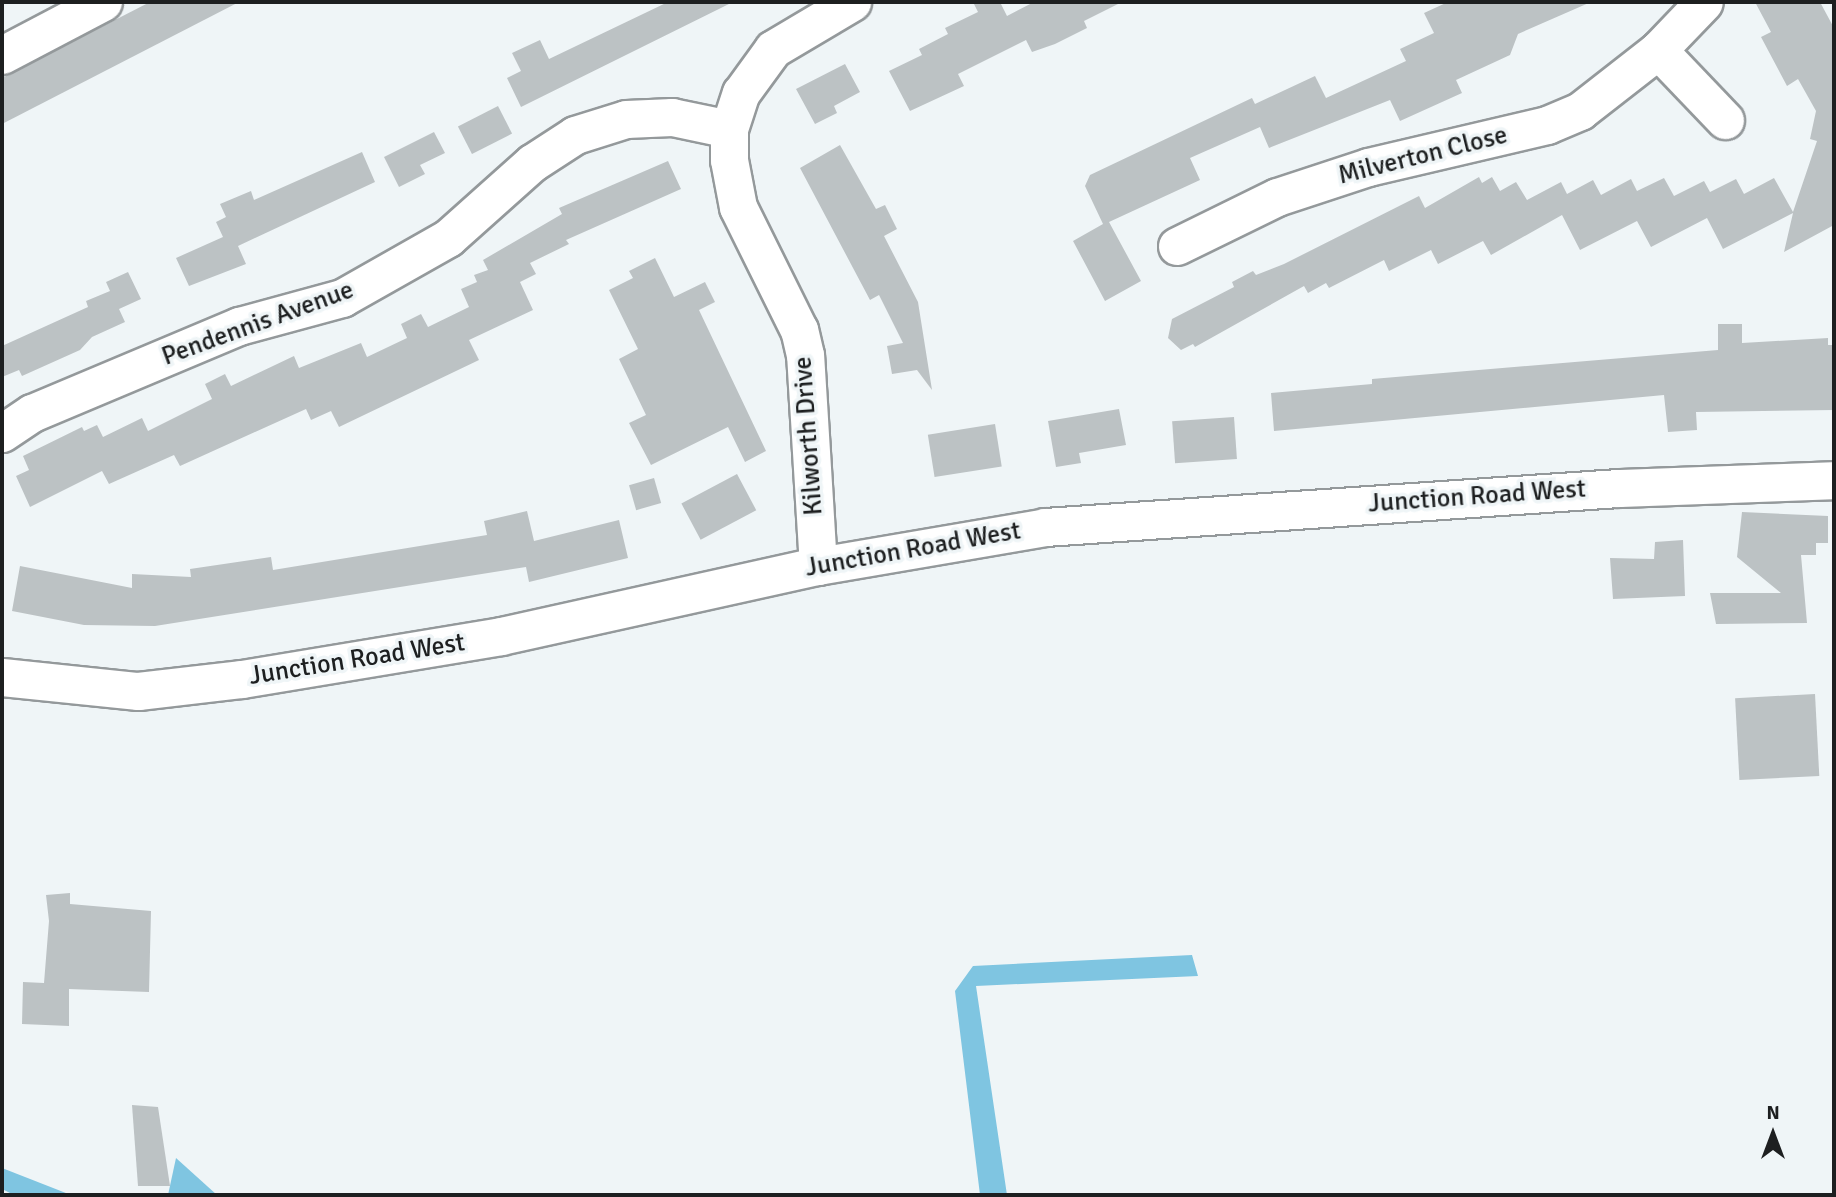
<!DOCTYPE html>
<style>
body{margin:0}
#map{position:relative;width:1836px;height:1197px;overflow:hidden;background:#eff5f7;font-family:Signika,sans-serif}
div>[style]{position:absolute}
[style*='--x']{left:calc(var(--x)*1px);top:calc(var(--y)*1px);width:calc(var(--w)*1px);rotate:calc(var(--a)*1deg)}
.forest>*{inset:0;background:#7fc5e1}
.building>*{inset:0;background:#bcc2c4;transform-origin:0 0}
.roads{filter:drop-shadow(2px 0 #94999b) drop-shadow(-2px 0 #94999b) drop-shadow(0 2px #94999b) drop-shadow(0 -2px #94999b)}
.minor>*{height:37px;margin:-18.5px;padding:0 18.5px;transform-origin:18.5px;border-radius:18.5px;background:#fff}
span{translate:-50% -50%;white-space:nowrap;text-align:center;line-height:1.15;-webkit-text-stroke:7px #eff5f7;paint-order:stroke}
.street-label{font-size:26px;color:#1d1f20}
.frame{position:absolute;inset:0;border:4px solid #1d1f20;pointer-events:none}
.north{position:absolute;left:1738px;top:1099px;width:70px;height:70px;-webkit-text-stroke:5px #eff5f7;paint-order:stroke;rotate:0deg;font-size:19px;font-weight:700;line-height:28px;text-align:center;color:#1d1f20}
.north::after{content:'';display:block;margin:auto;width:24px;height:32px;background:#1d1f20;clip-path:polygon(50% 0,100% 100%,50% 72%,0 100%)}
</style>
<div id="map">
<div class="forest">
<div style="clip-path:polygon(1192px 955px,1198px 976px,976px 986px,1007px 1195px,980px 1195px,955px 991px,973px 966px)"></div>
<div style="clip-path:polygon(176px 1158px,217px 1195px,168px 1195px)"></div>
<div style="clip-path:polygon(2px 1168px,71px 1195px,14px 1195px,2px 1189px)"></div>
</div>
<div class="building">
<div style="clip-path:polygon(150px 2px,239px 2px,2px 124px,2px 78px)"></div>
<div style="clip-path:polygon(668px 2px,733px 2px,521px 107px,507px 78px,521px 71px,512px 53px,540px 40px,549px 59px)"></div>
<div style="clip-path:polygon(973px 2px,1000px 2px,1007px 16px,1034px 2px,1122px 2px,1084px 21px,1087px 28px,1055px 44px,1032px 52px,1026px 40px,958px 74px,964px 86px,910px 111px,889px 71px,922px 55px,919px 49px,948px 34px,945px 28px,978px 12px)"></div>
<div style="clip-path:polygon(1448px 2px,1591px 2px,1518px 34px,1510px 55px,1456px 80px,1462px 93px,1400px 121px,1390px 100px,1269px 148px,1260px 127px,1190px 158px,1200px 180px,1109px 222px,1141px 281px,1105px 301px,1073px 241px,1103px 224px,1085px 186px,1090px 175px,1252px 98px,1255px 104px,1315px 76px,1326px 98px,1406px 61px,1400px 49px,1434px 33px,1424px 13px)"></div>
<div style="clip-path:polygon(1755px 2px,1820px 2px,1834px 28px,1834px 225px,1784px 252px,1793px 213px,1723px 249px,1707px 218px,1651px 247px,1637px 221px,1580px 250px,1562px 215px,1491px 255px,1483px 241px,1438px 264px,1431px 250px,1389px 271px,1384px 260px,1329px 288px,1326px 283px,1308px 293px,1304px 286px,1195px 347px,1193px 344px,1181px 350px,1168px 338px,1172px 319px,1234px 287px,1232px 282px,1253px 271px,1256px 275px,1284px 264px,1419px 196px,1425px 208px,1479px 177px,1482px 183px,1492px 177px,1500px 191px,1516px 182px,1527px 200px,1561px 182px,1567px 194px,1593px 180px,1601px 195px,1631px 179px,1637px 191px,1664px 178px,1674px 196px,1704px 181px,1710px 192px,1736px 179px,1744px 194px,1774px 178px,1793px 212px,1817px 141px,1810px 139px,1816px 111px,1798px 79px,1787px 86px,1761px 37px,1771px 32px)"></div>
<div style="clip-path:polygon(845px 64px,860px 92px,834px 106px,837px 113px,815px 124px,796px 89px)"></div>
<div style="left:498px;top:106px;width:31px;height:45px;rotate:63deg"></div>
<div style="clip-path:polygon(434px 132px,445px 153px,420px 165px,425px 174px,399px 187px,384px 157px)"></div>
<div style="clip-path:polygon(840px 145px,876px 209px,885px 205px,897px 229px,884px 236px,918px 302px,932px 390px,917px 370px,892px 374px,887px 346px,903px 343px,879px 295px,870px 300px,800px 168px)"></div>
<div style="clip-path:polygon(362px 152px,375px 182px,238px 246px,246px 264px,189px 286px,176px 258px,223px 237px,216px 222px,226px 217px,220px 204px,251px 191px,254px 200px)"></div>
<div style="clip-path:polygon(668px 161px,681px 189px,566px 240px,569px 244px,530px 263px,536px 274px,520px 282px,533px 310px,469px 340px,479px 360px,339px 427px,331px 411px,311px 420px,306px 409px,180px 466px,174px 455px,109px 484px,102px 471px,30px 507px,16px 476px,29px 470px,23px 456px,82px 427px,84px 431px,97px 425px,103px 437px,142px 418px,148px 431px,212px 399px,205px 384px,225px 374px,231px 386px,294px 356px,299px 368px,361px 343px,367px 357px,407px 338px,401px 324px,421px 314px,428px 327px,469px 307px,461px 289px,477px 282px,474px 275px,488px 270px,483px 260px,562px 214px,559px 208px)"></div>
<div style="clip-path:polygon(655px 258px,674px 297px,705px 282px,715px 302px,699px 310px,766px 451px,745px 462px,728px 427px,651px 465px,629px 423px,646px 415px,619px 359px,638px 349px,609px 290px,633px 278px,629px 271px)"></div>
<div style="clip-path:polygon(128px 272px,141px 299px,119px 309px,125px 322px,92px 337px,80px 350px,22px 376px,19px 370px,2px 377px,2px 346px,88px 307px,86px 301px,110px 291px,106px 282px)"></div>
<div style="clip-path:polygon(1718px 324px,1742px 324px,1742px 343px,1828px 338px,1828px 345px,1834px 345px,1834px 410px,1696px 412px,1697px 430px,1668px 432px,1664px 395px,1274px 431px,1271px 393px,1372px 384px,1372px 379px,1718px 350px)"></div>
<div style="clip-path:polygon(1119px 409px,1126px 445px,1079px 453px,1081px 463px,1056px 467px,1048px 421px)"></div>
<div style="left:1234px;top:417px;width:42px;height:62px;rotate:86deg"></div>
<div style="left:995px;top:424px;width:43px;height:68px;rotate:81deg"></div>
<div style="left:737px;top:474px;width:41px;height:63px;rotate:62deg"></div>
<div style="left:654px;top:478px;width:26px;height:26px;rotate:74deg"></div>
<div style="clip-path:polygon(527px 511px,534px 541px,619px 520px,628px 558px,529px 582px,526px 567px,155px 626px,84px 625px,12px 611px,20px 566px,132px 588px,132px 574px,191px 577px,190px 569px,271px 557px,273px 570px,487px 535px,484px 521px)"></div>
<div style="clip-path:polygon(1742px 512px,1828px 516px,1828px 543px,1816px 543px,1816px 555px,1801px 555px,1807px 623px,1716px 624px,1710px 593px,1781px 593px,1737px 557px)"></div>
<div style="clip-path:polygon(1683px 540px,1685px 596px,1613px 599px,1610px 558px,1654px 559px,1655px 542px)"></div>
<div style="left:1815px;top:694px;width:82px;height:80px;rotate:87deg"></div>
<div style="clip-path:polygon(70px 893px,70px 904px,151px 911px,149px 992px,69px 989px,69px 1026px,22px 1024px,23px 982px,44px 983px,49px 921px,46px 895px)"></div>
<div style="clip-path:polygon(132px 1105px,158px 1107px,170px 1186px,138px 1186px)"></div>
</div>
<div class="roads">
<div class="minor">
<div style="--x:1658;--y:50;--w:97;--a:46.3"></div>
<div style="--x:2;--y:55;--w:114;--a:-27.7"></div>
<div style="--x:1177;--y:246;--w:111;--a:-26.1"></div>
<div style="--x:1277;--y:197;--w:96;--a:-18.2"></div>
<div style="--x:1368;--y:167;--w:184;--a:-13.2"></div>
<div style="--x:1547;--y:125;--w:36;--a:-23"></div>
<div style="--x:1580;--y:111;--w:99;--a:-38"></div>
<div style="--x:1658;--y:50;--w:66;--a:-46.2"></div>
<div style="--x:2;--y:433;--w:36;--a:-34"></div>
<div style="--x:32;--y:413;--w:225;--a:-22.8"></div>
<div style="--x:239;--y:326;--w:107;--a:-15.2"></div>
<div style="--x:342;--y:298;--w:122;--a:-29.5"></div>
<div style="--x:448;--y:238;--w:113;--a:-41.8"></div>
<div style="--x:532;--y:163;--w:51;--a:-33.1"></div>
<div style="--x:575;--y:135;--w:53;--a:-17.4"></div>
<div style="--x:626;--y:119;--w:46;--a:-2.5"></div>
<div style="--x:672;--y:117;--w:58;--a:11.9"></div>
<div style="--x:818;--y:566;--w:211;--a:-93.5"></div>
<div style="--x:805;--y:355;--w:26;--a:-103"></div>
<div style="--x:799;--y:330;--w:137;--a:-116.4"></div>
<div style="--x:738;--y:207;--w:48;--a:-100.8"></div>
<div style="--x:729;--y:160;--w:31;--a:-90"></div>
<div style="--x:729;--y:129;--w:38;--a:-72"></div>
<div style="--x:741;--y:93;--w:54;--a:-54"></div>
<div style="--x:773;--y:49;--w:92;--a:-30.7"></div>
<div style="--x:2;--y:677;--w:137;--a:5.9"></div>
<div style="--x:138;--y:691;--w:105;--a:-6.6"></div>
<div style="--x:242;--y:679;--w:263;--a:-9.4"></div>
<div style="--x:501;--y:636;--w:325;--a:-12.5"></div>
<div style="--x:818;--y:566;--w:230;--a:-9.7"></div>
<div style="--x:1045;--y:527;--w:574;--a:-3.89"></div>
<div style="--x:1618;--y:488;--w:216;--a:-2.1"></div>
</div>
</div>
<div class="street-label">
<span style="left:1423px;top:156px;rotate:-14deg">Milverton Close</span>
<span style="left:258px;top:324px;rotate:-20deg">Pendennis Avenue</span>
<span style="left:809px;top:436px;rotate:-94deg">Kilworth Drive</span>
<span style="left:1477px;top:497px;rotate:-4deg">Junction Road West</span>
<span style="left:913px;top:550px;rotate:-10deg">Junction Road West</span>
<span style="left:357px;top:660px;rotate:-9deg">Junction Road West</span>
</div>
<div class="frame"></div>
<div class="north">N</div>
</div>
